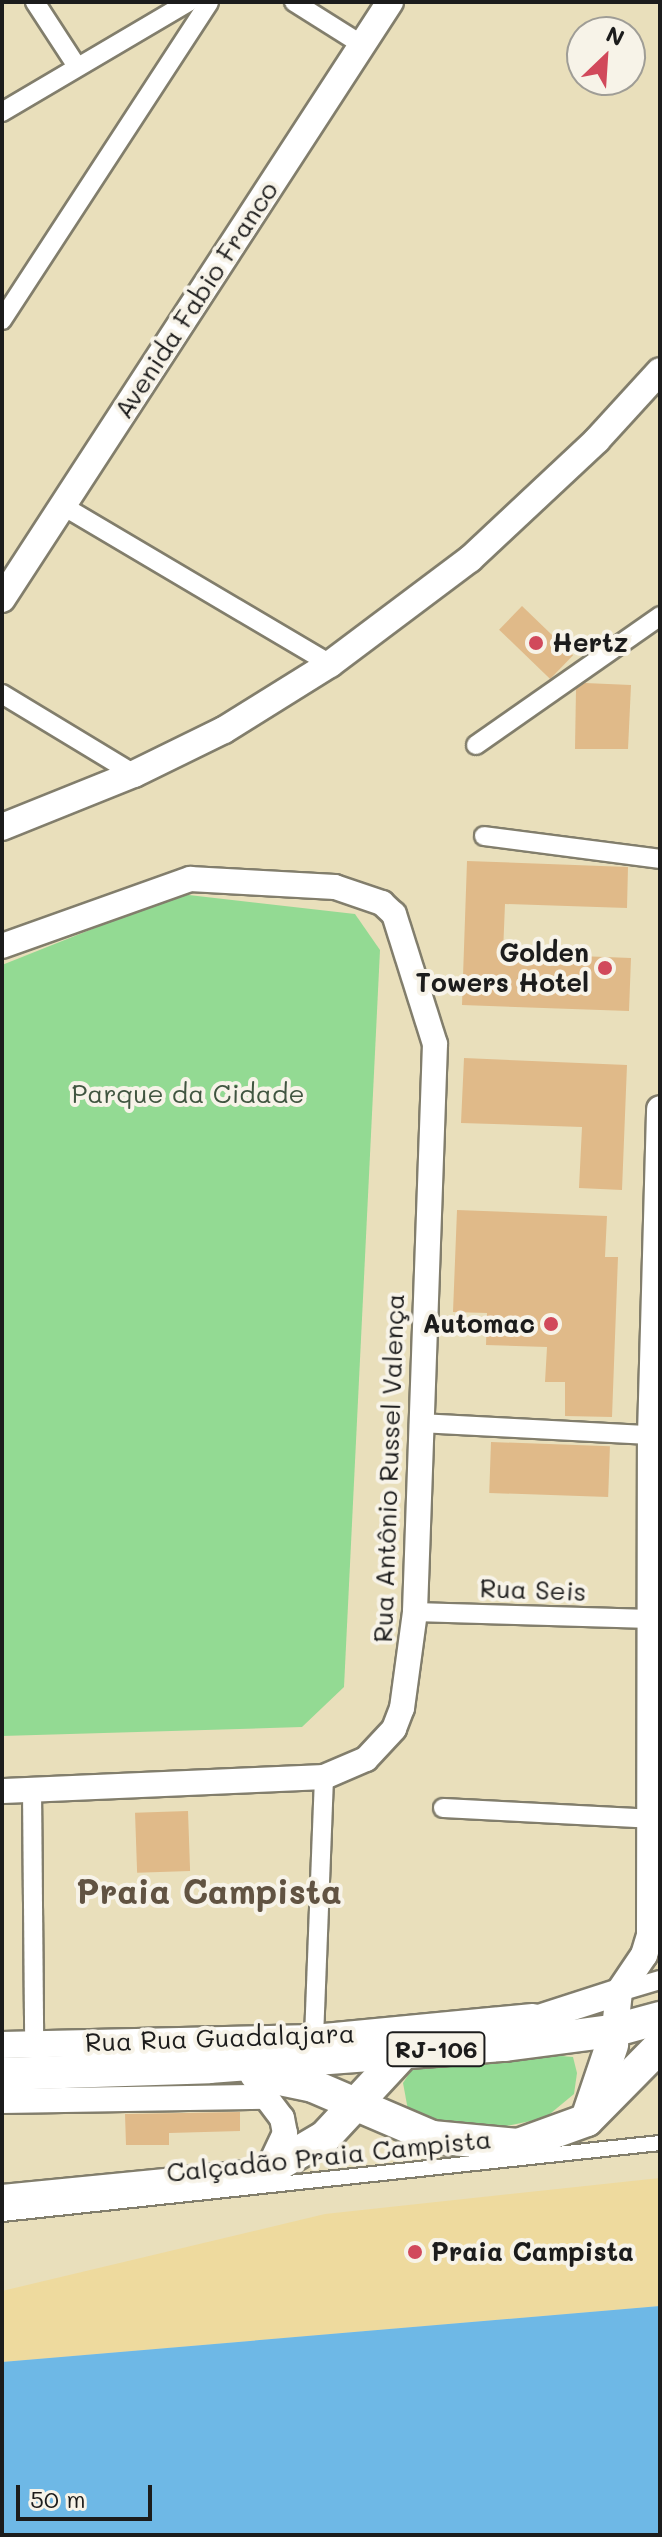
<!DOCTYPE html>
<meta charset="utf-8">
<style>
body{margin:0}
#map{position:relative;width:662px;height:2537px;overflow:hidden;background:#e9dfbb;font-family:Mali,sans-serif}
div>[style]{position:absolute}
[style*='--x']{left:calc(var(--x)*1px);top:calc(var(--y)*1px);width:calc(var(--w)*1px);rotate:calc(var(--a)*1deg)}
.green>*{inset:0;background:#93da93}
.sand>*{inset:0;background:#eeda9e}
.water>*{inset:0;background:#6eb8e6}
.building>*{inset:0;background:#e0ba89;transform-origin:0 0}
.roads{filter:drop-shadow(2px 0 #827e6c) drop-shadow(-2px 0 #827e6c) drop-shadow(0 2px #827e6c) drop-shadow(0 -2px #827e6c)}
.pedestrian>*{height:14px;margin:-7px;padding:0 7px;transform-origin:7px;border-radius:7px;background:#fff}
.minor>*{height:18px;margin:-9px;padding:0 9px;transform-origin:9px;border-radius:9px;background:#fff}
.tertiary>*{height:24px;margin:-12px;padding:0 12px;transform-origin:12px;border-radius:12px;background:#fff}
.secondary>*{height:26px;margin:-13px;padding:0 13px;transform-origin:13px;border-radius:13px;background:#fff}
.trunk>*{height:32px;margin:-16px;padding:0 16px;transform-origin:16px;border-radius:16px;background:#fff}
.dots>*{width:22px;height:22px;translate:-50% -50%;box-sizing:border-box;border:4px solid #f7f3e8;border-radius:50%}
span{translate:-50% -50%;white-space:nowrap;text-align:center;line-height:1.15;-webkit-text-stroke:8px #f7f3e8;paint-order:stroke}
.shield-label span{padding:2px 6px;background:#f7f3e8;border:2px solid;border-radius:6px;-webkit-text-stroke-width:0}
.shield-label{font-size:24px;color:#1c1c1c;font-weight:700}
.street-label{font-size:26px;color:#1c1c1c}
.poi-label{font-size:26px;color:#1c1c1c;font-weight:700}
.left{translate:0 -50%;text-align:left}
.right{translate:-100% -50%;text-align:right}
.park-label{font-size:26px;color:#405540}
.district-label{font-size:34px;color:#615342;font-weight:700}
.frame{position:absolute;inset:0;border:4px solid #1c1c1c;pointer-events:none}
.north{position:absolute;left:566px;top:16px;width:80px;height:80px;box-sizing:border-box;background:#f7f3e8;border:2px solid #9f9d96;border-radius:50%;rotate:25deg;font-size:22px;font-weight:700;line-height:32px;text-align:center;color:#1c1c1c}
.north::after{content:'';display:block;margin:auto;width:28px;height:36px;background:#d1495b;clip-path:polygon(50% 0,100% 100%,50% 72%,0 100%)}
.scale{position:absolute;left:16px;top:2485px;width:136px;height:36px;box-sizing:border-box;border:4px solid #1c1c1c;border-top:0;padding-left:10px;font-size:24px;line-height:28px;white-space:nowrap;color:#1c1c1c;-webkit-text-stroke:6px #f7f3e8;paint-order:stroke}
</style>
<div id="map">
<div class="green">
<div style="clip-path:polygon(180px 894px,355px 914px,380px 950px,344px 1687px,302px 1727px,2px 1736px,2px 965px)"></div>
<div style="clip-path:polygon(549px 2055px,573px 2057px,577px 2073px,574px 2094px,545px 2118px,492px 2129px,440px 2130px,408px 2110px,403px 2083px,414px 2066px)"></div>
</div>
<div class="sand">
<div style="clip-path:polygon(660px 2178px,660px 2306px,2px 2362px,2px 2291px,325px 2214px)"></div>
</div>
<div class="water">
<div style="clip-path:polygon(660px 2306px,660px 2535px,2px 2535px,2px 2362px)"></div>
</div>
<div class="building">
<div style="left:522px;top:606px;width:71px;height:33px;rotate:44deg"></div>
<div style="clip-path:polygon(585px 683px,631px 685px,628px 749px,575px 749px,576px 689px)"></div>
<div style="clip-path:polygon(467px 861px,628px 867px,627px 908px,505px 904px,503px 953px,631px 958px,629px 1011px,462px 1005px)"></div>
<div style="clip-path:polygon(464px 1058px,627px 1065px,622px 1190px,579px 1188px,582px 1127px,461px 1123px)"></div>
<div style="clip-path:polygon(457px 1210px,607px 1216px,605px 1257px,618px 1257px,612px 1417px,565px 1416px,565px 1382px,545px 1382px,547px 1347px,486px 1345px,487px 1313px,453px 1312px)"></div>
<div style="left:491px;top:1442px;width:119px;height:51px;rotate:2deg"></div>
<div style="left:188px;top:1811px;width:60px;height:53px;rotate:88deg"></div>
<div style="clip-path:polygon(240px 2112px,240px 2131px,169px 2133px,169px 2145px,126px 2145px,125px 2114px)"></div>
</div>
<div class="roads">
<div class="pedestrian">
<div style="--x:2;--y:2214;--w:662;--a:-6.16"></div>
</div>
<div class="minor">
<div style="--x:35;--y:2;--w:75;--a:56.9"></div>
<div style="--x:294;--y:2;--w:79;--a:32.1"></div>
<div style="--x:2;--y:112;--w:217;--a:-30.5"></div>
<div style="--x:2;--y:320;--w:379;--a:-56.9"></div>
<div style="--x:63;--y:506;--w:310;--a:30.6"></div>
<div style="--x:2;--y:694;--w:154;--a:31.2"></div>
<div style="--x:476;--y:745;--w:225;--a:-35"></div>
<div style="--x:484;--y:836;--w:177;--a:7.4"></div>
<div style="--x:419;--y:1423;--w:232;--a:3"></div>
<div style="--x:415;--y:1612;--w:235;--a:1.7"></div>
<div style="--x:32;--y:1790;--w:254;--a:89.5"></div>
<div style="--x:443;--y:1808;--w:208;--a:3"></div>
<div style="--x:619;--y:1992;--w:43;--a:-16.3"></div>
<div style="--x:314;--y:2038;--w:261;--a:-87.8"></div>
</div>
<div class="tertiary">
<div style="--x:2;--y:946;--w:200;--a:-19.6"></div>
<div style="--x:190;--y:879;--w:145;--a:3.2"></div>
<div style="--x:335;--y:887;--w:50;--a:18.8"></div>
<div style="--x:382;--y:903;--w:16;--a:43"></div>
<div style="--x:394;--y:914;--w:136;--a:72.5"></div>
<div style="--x:435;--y:1044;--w:568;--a:92.02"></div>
<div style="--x:415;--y:1612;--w:97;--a:97.7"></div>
<div style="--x:402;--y:1708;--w:22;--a:111"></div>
<div style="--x:394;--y:1729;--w:41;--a:133"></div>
<div style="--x:366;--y:1759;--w:46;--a:156.8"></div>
<div style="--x:324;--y:1777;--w:322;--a:177.5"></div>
<div style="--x:2;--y:2101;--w:264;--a:-0.9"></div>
<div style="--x:266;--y:2097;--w:26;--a:53"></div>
<div style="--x:282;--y:2118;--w:15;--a:79"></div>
<div style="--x:285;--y:2133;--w:42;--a:115.3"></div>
<div style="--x:267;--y:2171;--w:266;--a:174.4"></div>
</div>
<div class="secondary">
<div style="--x:2;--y:599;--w:712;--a:-56.98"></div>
<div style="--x:2;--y:827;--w:142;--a:-21.9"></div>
<div style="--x:134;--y:774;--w:100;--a:-26.1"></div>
<div style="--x:224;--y:730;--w:125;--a:-31.9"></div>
<div style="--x:330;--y:664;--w:175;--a:-36.9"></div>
<div style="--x:470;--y:559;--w:174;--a:-43.1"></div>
<div style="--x:597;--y:440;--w:93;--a:-47.6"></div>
<div style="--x:520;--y:2024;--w:104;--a:-17.9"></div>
<div style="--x:2;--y:2045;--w:312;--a:-1.3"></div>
<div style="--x:314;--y:2038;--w:220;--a:-5.5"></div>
<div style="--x:613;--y:2047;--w:55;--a:-83.8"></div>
<div style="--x:619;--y:1992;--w:45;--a:-56"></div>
<div style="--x:644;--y:1955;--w:21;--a:-73"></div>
<div style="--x:650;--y:1935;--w:500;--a:-89.89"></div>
<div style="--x:651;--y:1435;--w:326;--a:-88.4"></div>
</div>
<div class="trunk">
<div style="--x:2;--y:2074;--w:207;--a:-1.9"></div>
<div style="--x:209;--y:2067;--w:297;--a:-4.3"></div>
<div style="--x:505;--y:2045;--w:108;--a:-7.5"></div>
<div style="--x:612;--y:2031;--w:50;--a:-15.2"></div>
<div style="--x:256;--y:2074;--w:58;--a:11.9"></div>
<div style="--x:313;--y:2086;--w:129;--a:23.2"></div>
<div style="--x:432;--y:2137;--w:86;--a:5.3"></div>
<div style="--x:518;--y:2145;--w:73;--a:-19.9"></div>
<div style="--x:587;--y:2120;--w:104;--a:-45.4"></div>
<div style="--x:589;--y:2113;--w:72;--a:-71.3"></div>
<div style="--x:267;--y:2171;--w:67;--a:-30.4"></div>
<div style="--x:325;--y:2137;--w:117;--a:-47.1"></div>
</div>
</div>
<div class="dots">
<div style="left:536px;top:643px;background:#d1495b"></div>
<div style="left:605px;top:968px;background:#d1495b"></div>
<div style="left:551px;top:1324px;background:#d1495b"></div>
<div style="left:415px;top:2252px;background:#d1495b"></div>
</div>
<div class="shield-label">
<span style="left:436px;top:2049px">RJ-106</span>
</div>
<div class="street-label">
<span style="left:196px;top:300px;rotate:-57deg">Avenida Fabio Franco</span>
<span style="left:389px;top:1468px;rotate:-88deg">Rua Antônio Russel Valença</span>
<span style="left:533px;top:1590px;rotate:2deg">Rua Seis</span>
<span style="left:220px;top:2038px;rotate:-2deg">Rua Rua Guadalajara</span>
<span style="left:329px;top:2156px;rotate:-6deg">Calçadão Praia Campista</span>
</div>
<div class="poi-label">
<span class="left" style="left:552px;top:643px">Hertz</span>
<span class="right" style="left:589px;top:968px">Golden<br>Towers Hotel</span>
<span class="right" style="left:535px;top:1324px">Automac</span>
<span class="left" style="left:431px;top:2252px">Praia Campista</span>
</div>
<div class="park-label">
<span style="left:188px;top:1094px">Parque da Cidade</span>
</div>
<div class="district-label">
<span style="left:209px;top:1891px">Praia Campista</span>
</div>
<div class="frame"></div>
<div class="north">N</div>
<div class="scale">50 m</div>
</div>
